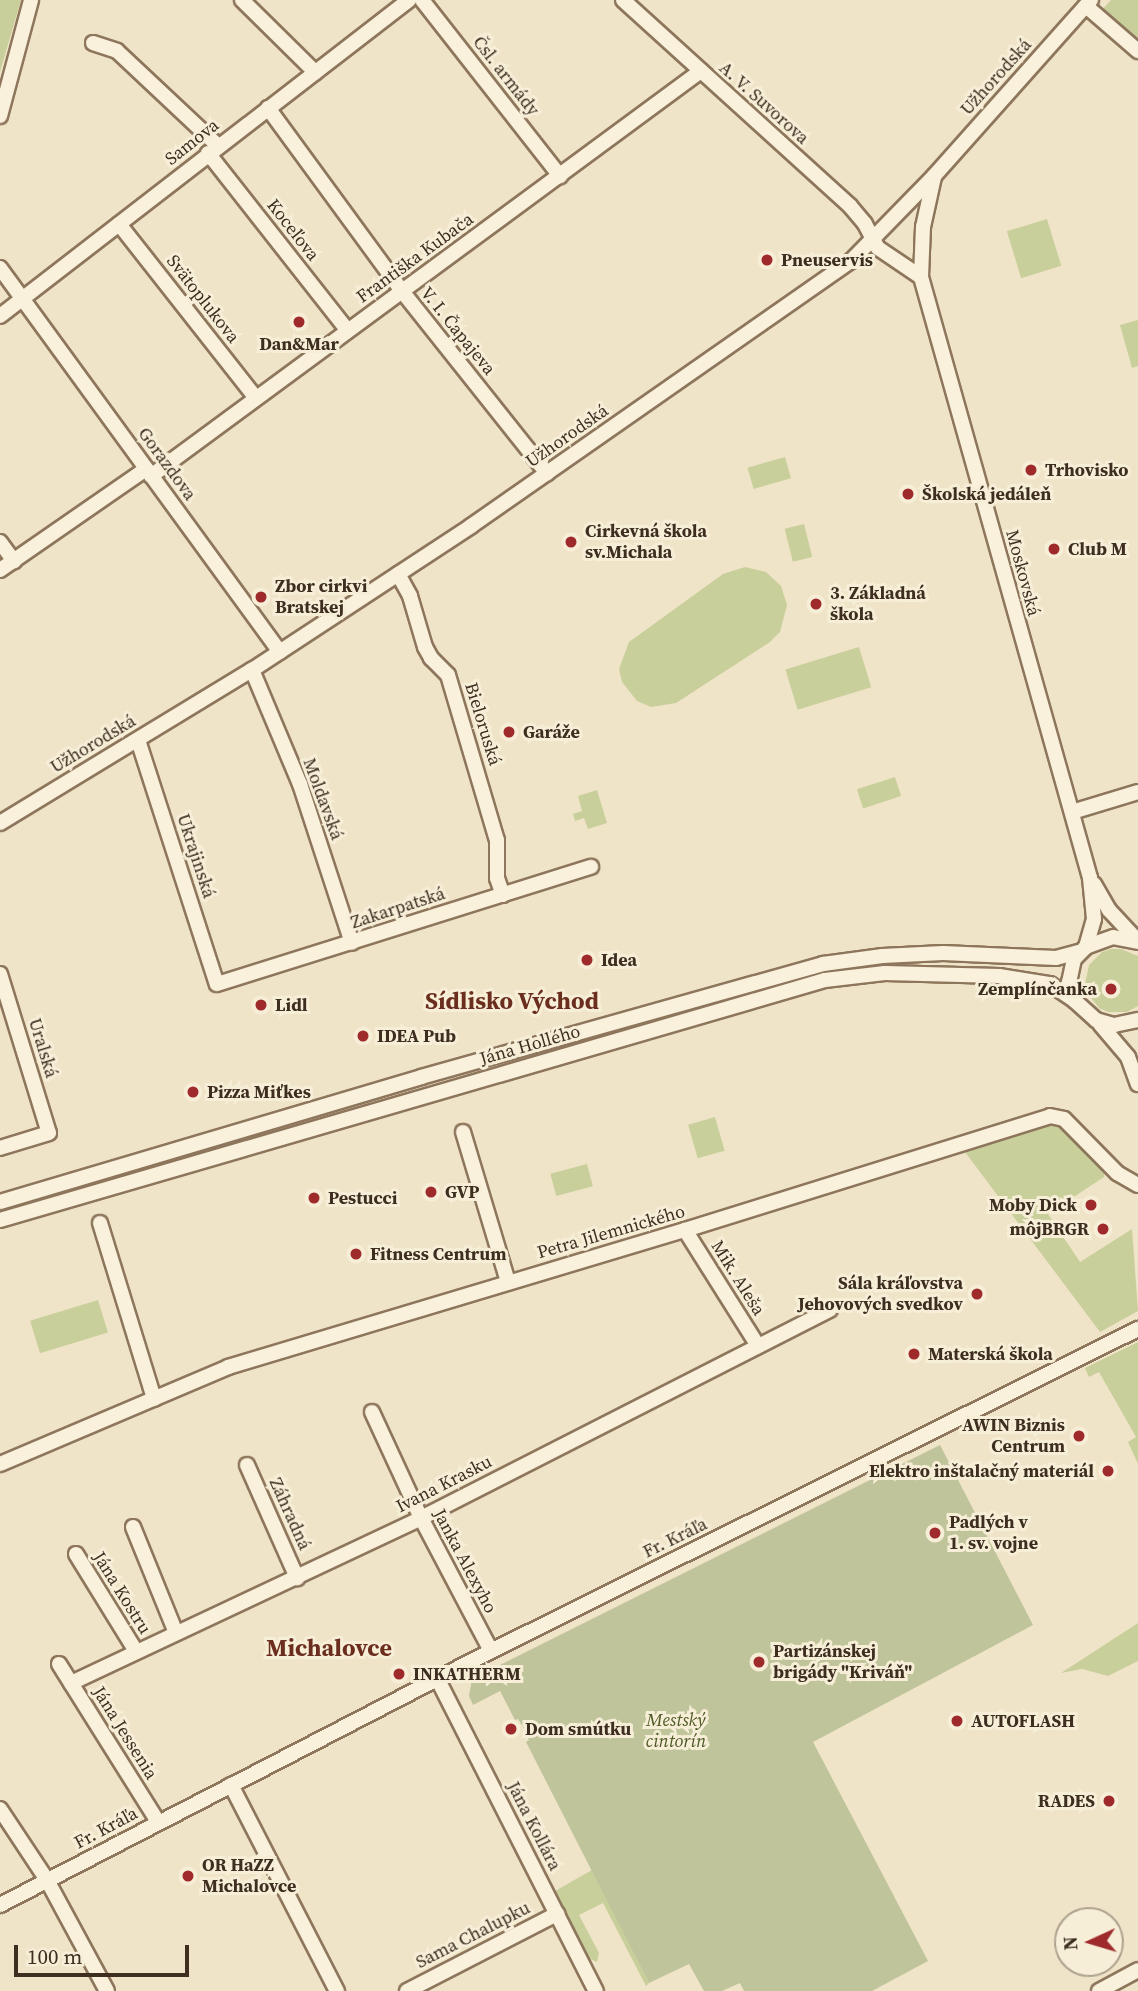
<!DOCTYPE html>
<meta charset="utf-8">
<style>
body{margin:0}
#map{position:relative;width:1138px;height:1991px;overflow:hidden;background:#f0e4c8;font-family:"Source Serif 4",serif}
div>[style]{position:absolute}
[style*='--x']{left:calc(var(--x)*1px);top:calc(var(--y)*1px);width:calc(var(--w)*1px);rotate:calc(var(--a)*1deg)}
.green>*{inset:0;background:#c9cf9b;transform-origin:0 0}
.cemetery>*{inset:0;background:#bfc49a}
.roads{filter:drop-shadow(2px 0 #8d765c) drop-shadow(-2px 0 #8d765c) drop-shadow(0 2px #8d765c) drop-shadow(0 -2px #8d765c)}
.minor>*{height:14px;margin:-7px;padding:0 7px;transform-origin:7px;border-radius:7px;background:#faf1dc}
.dots>*{width:19px;height:19px;translate:-50% -50%;box-sizing:border-box;border:4px solid #f7eed8;border-radius:50%}
span{translate:-50% -50%;white-space:nowrap;text-align:center;line-height:1.15;-webkit-text-stroke:6px #f7eed8;paint-order:stroke}
.street-label{font-size:18px;color:#3d2e20}
.poi-label{font-size:18px;color:#3d2e20;font-weight:700}
.left{translate:0 -50%;text-align:left}
.right{translate:-100% -50%;text-align:right}
.park-label{font-size:18px;color:#4d5a26;font-style:italic}
.district-label{font-size:24px;color:#6b2e1e;font-weight:700}
.north{position:absolute;left:1054px;top:1907px;width:70px;height:70px;box-sizing:border-box;background:#f7eed8;border:2px solid #ada18e;border-radius:50%;rotate:266deg;font-size:19px;font-weight:700;line-height:28px;text-align:center;color:#3d2e20}
.north::after{content:'';display:block;margin:auto;width:24px;height:32px;background:#9e2a2b;clip-path:polygon(50% 0,100% 100%,50% 72%,0 100%)}
.scale{position:absolute;left:14px;top:1945px;width:175px;height:32px;box-sizing:border-box;border:4px solid #3d2e20;border-top:0;padding-left:9px;font-size:21px;line-height:24px;white-space:nowrap;color:#3d2e20;-webkit-text-stroke:5px #f7eed8;paint-order:stroke}
</style>
<div id="map">
<div class="green">
<div style="clip-path:polygon(0 0,21px 0,0 72px)"></div>
<div style="clip-path:polygon(1111px 0,1138px 0,1138px 44px,1101px 11px)"></div>
<div style="left:1047px;top:219px;width:49px;height:42px;rotate:73deg"></div>
<div style="clip-path:polygon(1138px 320px,1138px 366px,1132px 368px,1120px 325px)"></div>
<div style="left:785px;top:457px;width:22px;height:39px;rotate:74deg"></div>
<div style="left:804px;top:524px;width:34px;height:20px;rotate:76deg"></div>
<div style="clip-path:polygon(745px 567px,766px 572px,781px 586px,787px 605px,780px 632px,770px 642px,676px 703px,651px 707px,637px 701px,622px 682px,619px 669px,629px 642px,723px 574px)"></div>
<div style="left:859px;top:647px;width:42px;height:77px;rotate:73deg"></div>
<div style="left:895px;top:777px;width:20px;height:40px;rotate:72deg"></div>
<div style="clip-path:polygon(597px 790px,607px 823px,588px 829px,584px 818px,575px 821px,573px 814px,582px 811px,578px 796px)"></div>
<div style="clip-path:polygon(1111px 949px,1121px 949px,1138px 956px,1138px 1006px,1127px 1012px,1108px 1012px,1099px 1008px,1088px 994px,1085px 984px,1089px 965px,1102px 952px)"></div>
<div style="left:715px;top:1117px;width:35px;height:28px;rotate:74deg"></div>
<div style="clip-path:polygon(1049px 1125px,1065px 1125px,1105px 1166px,1104px 1177px,1048px 1214px,1080px 1262px,1132px 1229px,1138px 1311px,1100px 1332px,965px 1152px)"></div>
<div style="left:587px;top:1164px;width:23px;height:38px;rotate:75deg"></div>
<div style="left:98px;top:1300px;width:34px;height:71px;rotate:73deg"></div>
<div style="clip-path:polygon(1138px 1342px,1138px 1464px,1128px 1442px,1136px 1437px,1099px 1372px,1089px 1377px,1085px 1368px)"></div>
<div style="clip-path:polygon(1138px 1623px,1138px 1661px,1108px 1676px,1082px 1669px,1061px 1673px)"></div>
<div style="clip-path:polygon(592px 1870px,649px 1983px,646px 1986px,603px 1903px,579px 1915px,599px 1953px,597px 1962px,588px 1958px,555px 1894px,555px 1891px)"></div>
</div>
<div class="cemetery">
<div style="clip-path:polygon(940px 1445px,1033px 1625px,813px 1742px,928px 1961px,872px 1991px,744px 1991px,740px 1983px,722px 1991px,704px 1991px,689px 1964px,649px 1983px,526px 1742px,529px 1740px,525px 1730px,518px 1719px,515px 1720px,500px 1691px,473px 1705px,469px 1696px,472px 1679px)"></div>
</div>
<div class="roads">
<div class="minor">
<div style="--x:242;--y:0;--w:103;--a:44.6"></div>
<div style="--x:422;--y:0;--w:224;--a:51.9"></div>
<div style="--x:623;--y:0;--w:307;--a:42.2"></div>
<div style="--x:850;--y:206;--w:23;--a:50"></div>
<div style="--x:865;--y:224;--w:27;--a:62"></div>
<div style="--x:878;--y:248;--w:52;--a:34"></div>
<div style="--x:1086;--y:6;--w:69;--a:40.9"></div>
<div style="--x:93;--y:43;--w:25;--a:18"></div>
<div style="--x:117;--y:51;--w:139;--a:43.2"></div>
<div style="--x:268;--y:108;--w:227;--a:53.8"></div>
<div style="--x:402;--y:291;--w:233;--a:51.5"></div>
<div style="--x:0;--y:116;--w:120;--a:-75"></div>
<div style="--x:208;--y:153;--w:226;--a:51.8"></div>
<div style="--x:934;--y:177;--w:51;--a:102.4"></div>
<div style="--x:923;--y:227;--w:50;--a:92.3"></div>
<div style="--x:921;--y:277;--w:624;--a:74.29"></div>
<div style="--x:1090;--y:878;--w:41;--a:84.4"></div>
<div style="--x:1094;--y:919;--w:29;--a:106"></div>
<div style="--x:119;--y:224;--w:221;--a:51.8"></div>
<div style="--x:0;--y:268;--w:475;--a:53.9"></div>
<div style="--x:0;--y:316;--w:517;--a:-37.69"></div>
<div style="--x:151;--y:476;--w:683;--a:-36.37"></div>
<div style="--x:0;--y:542;--w:24;--a:54"></div>
<div style="--x:0;--y:570;--w:178;--a:-34.7"></div>
<div style="--x:398;--y:574;--w:25;--a:61"></div>
<div style="--x:410;--y:596;--w:53;--a:73.6"></div>
<div style="--x:425;--y:647;--w:13;--a:61"></div>
<div style="--x:431;--y:658;--w:24;--a:45"></div>
<div style="--x:448;--y:675;--w:172;--a:73.5"></div>
<div style="--x:497;--y:840;--w:38;--a:90"></div>
<div style="--x:497;--y:878;--w:18;--a:71"></div>
<div style="--x:252;--y:670;--w:124;--a:67.2"></div>
<div style="--x:300;--y:784;--w:167;--a:71.9"></div>
<div style="--x:138;--y:740;--w:256;--a:72.1"></div>
<div style="--x:217;--y:984;--w:392;--a:-17.4"></div>
<div style="--x:1072;--y:812;--w:69;--a:-16.9"></div>
<div style="--x:0;--y:823;--w:295;--a:-31.3"></div>
<div style="--x:252;--y:670;--w:262;--a:-33.3"></div>
<div style="--x:471;--y:526;--w:463;--a:-34.9"></div>
<div style="--x:851;--y:261;--w:119;--a:-45.7"></div>
<div style="--x:934;--y:176;--w:236;--a:-48.3"></div>
<div style="--x:1094;--y:884;--w:30;--a:60"></div>
<div style="--x:1109;--y:910;--w:41;--a:47"></div>
<div style="--x:1138;--y:942;--w:25;--a:-169"></div>
<div style="--x:1113;--y:937;--w:29;--a:160"></div>
<div style="--x:1086;--y:947;--w:17;--a:135"></div>
<div style="--x:1074;--y:959;--w:24;--a:102"></div>
<div style="--x:1069;--y:982;--w:20;--a:72"></div>
<div style="--x:1075;--y:1001;--w:28;--a:42"></div>
<div style="--x:1096;--y:1020;--w:19;--a:16"></div>
<div style="--x:1114;--y:1025;--w:25;--a:-12"></div>
<div style="--x:0;--y:974;--w:166;--a:72.9"></div>
<div style="--x:49;--y:1133;--w:51;--a:163"></div>
<div style="--x:1100;--y:1024;--w:43;--a:49.7"></div>
<div style="--x:1128;--y:1057;--w:29;--a:70"></div>
<div style="--x:463;--y:1132;--w:157;--a:73.3"></div>
<div style="--x:0;--y:1202;--w:439;--a:-16.5"></div>
<div style="--x:421;--y:1077;--w:418;--a:-15.7"></div>
<div style="--x:823;--y:964;--w:60;--a:-7.7"></div>
<div style="--x:882;--y:956;--w:61;--a:-2.8"></div>
<div style="--x:943;--y:953;--w:113;--a:2.5"></div>
<div style="--x:1056;--y:958;--w:24;--a:-15"></div>
<div style="--x:0;--y:1220;--w:859;--a:-16.22"></div>
<div style="--x:825;--y:980;--w:60;--a:-6.7"></div>
<div style="--x:885;--y:973;--w:114;--a:1.5"></div>
<div style="--x:999;--y:976;--w:52;--a:8.9"></div>
<div style="--x:1050;--y:984;--w:30;--a:34"></div>
<div style="--x:100;--y:1223;--w:184;--a:72.9"></div>
<div style="--x:685;--y:1230;--w:137;--a:57.8"></div>
<div style="--x:372;--y:1412;--w:117;--a:65.2"></div>
<div style="--x:421;--y:1518;--w:150;--a:62.2"></div>
<div style="--x:0;--y:1464;--w:248;--a:-23"></div>
<div style="--x:228;--y:1367;--w:477;--a:-16.7"></div>
<div style="--x:685;--y:1230;--w:382;--a:-17.3"></div>
<div style="--x:1050;--y:1116;--w:14;--a:12"></div>
<div style="--x:1064;--y:1119;--w:76;--a:45.5"></div>
<div style="--x:1117;--y:1173;--w:24;--a:30"></div>
<div style="--x:247;--y:1465;--w:124;--a:66.1"></div>
<div style="--x:133;--y:1527;--w:114;--a:67.9"></div>
<div style="--x:76;--y:1554;--w:114;--a:58.3"></div>
<div style="--x:59;--y:1664;--w:186;--a:57.9"></div>
<div style="--x:437;--y:1678;--w:351;--a:63.1"></div>
<div style="--x:71;--y:1683;--w:387;--a:-25.2"></div>
<div style="--x:421;--y:1518;--w:459;--a:-27"></div>
<div style="--x:231;--y:1785;--w:232;--a:62.8"></div>
<div style="--x:0;--y:1809;--w:85;--a:56.5"></div>
<div style="--x:47;--y:1880;--w:126;--a:61.6"></div>
<div style="--x:0;--y:1905;--w:553;--a:-27.35"></div>
<div style="--x:491;--y:1651;--w:723;--a:-26.46"></div>
<div style="--x:407;--y:1991;--w:169;--a:-27.2"></div>
<div style="--x:1099;--y:1991;--w:44;--a:-28.3"></div>
</div>
</div>
<div class="dots">
<div style="left:767px;top:260px;background:#9e2a2b"></div>
<div style="left:299px;top:322px;background:#9e2a2b"></div>
<div style="left:1031px;top:470px;background:#9e2a2b"></div>
<div style="left:908px;top:494px;background:#9e2a2b"></div>
<div style="left:571px;top:542px;background:#9e2a2b"></div>
<div style="left:1054px;top:549px;background:#9e2a2b"></div>
<div style="left:261px;top:597px;background:#9e2a2b"></div>
<div style="left:816px;top:604px;background:#9e2a2b"></div>
<div style="left:509px;top:732px;background:#9e2a2b"></div>
<div style="left:587px;top:960px;background:#9e2a2b"></div>
<div style="left:1111px;top:989px;background:#9e2a2b"></div>
<div style="left:261px;top:1005px;background:#9e2a2b"></div>
<div style="left:363px;top:1036px;background:#9e2a2b"></div>
<div style="left:193px;top:1092px;background:#9e2a2b"></div>
<div style="left:431px;top:1192px;background:#9e2a2b"></div>
<div style="left:314px;top:1198px;background:#9e2a2b"></div>
<div style="left:1091px;top:1205px;background:#9e2a2b"></div>
<div style="left:1103px;top:1229px;background:#9e2a2b"></div>
<div style="left:356px;top:1254px;background:#9e2a2b"></div>
<div style="left:977px;top:1294px;background:#9e2a2b"></div>
<div style="left:914px;top:1354px;background:#9e2a2b"></div>
<div style="left:1079px;top:1436px;background:#9e2a2b"></div>
<div style="left:1108px;top:1471px;background:#9e2a2b"></div>
<div style="left:935px;top:1533px;background:#9e2a2b"></div>
<div style="left:759px;top:1662px;background:#9e2a2b"></div>
<div style="left:399px;top:1674px;background:#9e2a2b"></div>
<div style="left:957px;top:1721px;background:#9e2a2b"></div>
<div style="left:511px;top:1729px;background:#9e2a2b"></div>
<div style="left:1109px;top:1801px;background:#9e2a2b"></div>
<div style="left:188px;top:1876px;background:#9e2a2b"></div>
</div>
<div class="street-label">
<span style="left:506px;top:76px;rotate:52deg">Čsl. armády</span>
<span style="left:996px;top:77px;rotate:-48deg">Užhorodská</span>
<span style="left:764px;top:103px;rotate:42deg">A. V. Suvorova</span>
<span style="left:192px;top:142px;rotate:-38deg">Samova</span>
<span style="left:293px;top:230px;rotate:52deg">Koceľova</span>
<span style="left:415px;top:258px;rotate:-36deg">Františka Kubača</span>
<span style="left:203px;top:299px;rotate:52deg">Svätoplukova</span>
<span style="left:458px;top:331px;rotate:51deg">V. I. Čapajeva</span>
<span style="left:567px;top:436px;rotate:-35deg">Užhorodská</span>
<span style="left:167px;top:464px;rotate:54deg">Gorazdova</span>
<span style="left:1023px;top:573px;rotate:75deg">Moskovská</span>
<span style="left:483px;top:724px;rotate:73deg">Bieloruská</span>
<span style="left:93px;top:744px;rotate:-31deg">Užhorodská</span>
<span style="left:323px;top:799px;rotate:70deg">Moldavská</span>
<span style="left:196px;top:856px;rotate:72deg">Ukrajinská</span>
<span style="left:398px;top:908px;rotate:-18deg">Zakarpatská</span>
<span style="left:530px;top:1045px;rotate:-16deg">Jána Hollého</span>
<span style="left:43px;top:1048px;rotate:73deg">Uralská</span>
<span style="left:611px;top:1232px;rotate:-16deg">Petra Jilemnického</span>
<span style="left:738px;top:1278px;rotate:58deg">Mik. Aleša</span>
<span style="left:444px;top:1484px;rotate:-27deg">Ivana Krasku</span>
<span style="left:290px;top:1514px;rotate:66deg">Záhradná</span>
<span style="left:675px;top:1538px;rotate:-26deg">Fr. Kráľa</span>
<span style="left:465px;top:1561px;rotate:62deg">Janka Alexyho</span>
<span style="left:122px;top:1593px;rotate:58deg">Jána Kostru</span>
<span style="left:125px;top:1733px;rotate:58deg">Jána Jessenia</span>
<span style="left:534px;top:1826px;rotate:63deg">Jána Kollára</span>
<span style="left:106px;top:1828px;rotate:-28deg">Fr. Kráľa</span>
<span style="left:473px;top:1935px;rotate:-27deg">Sama Chalupku</span>
</div>
<div class="poi-label">
<span class="left" style="left:781px;top:260px">Pneuservis</span>
<span style="left:299px;top:344px">Dan&amp;Mar</span>
<span class="left" style="left:1045px;top:470px">Trhovisko</span>
<span class="left" style="left:922px;top:494px">Školská jedáleň</span>
<span class="left" style="left:585px;top:542px">Cirkevná škola<br>sv.Michala</span>
<span class="left" style="left:1068px;top:549px">Club M</span>
<span class="left" style="left:275px;top:597px">Zbor cirkvi<br>Bratskej</span>
<span class="left" style="left:830px;top:604px">3. Základná<br>škola</span>
<span class="left" style="left:523px;top:732px">Garáže</span>
<span class="left" style="left:601px;top:960px">Idea</span>
<span class="right" style="left:1097px;top:989px">Zemplínčanka</span>
<span class="left" style="left:275px;top:1005px">Lidl</span>
<span class="left" style="left:377px;top:1036px">IDEA Pub</span>
<span class="left" style="left:207px;top:1092px">Pizza Miťkes</span>
<span class="left" style="left:445px;top:1192px">GVP</span>
<span class="left" style="left:328px;top:1198px">Pestucci</span>
<span class="right" style="left:1077px;top:1205px">Moby Dick</span>
<span class="right" style="left:1089px;top:1229px">môjBRGR</span>
<span class="left" style="left:370px;top:1254px">Fitness Centrum</span>
<span class="right" style="left:963px;top:1294px">Sála kráľovstva<br>Jehovových svedkov</span>
<span class="left" style="left:928px;top:1354px">Materská škola</span>
<span class="right" style="left:1065px;top:1436px">AWIN Biznis<br>Centrum</span>
<span class="right" style="left:1094px;top:1471px">Elektro inštalačný materiál</span>
<span class="left" style="left:949px;top:1533px">Padlých v<br>1. sv. vojne</span>
<span class="left" style="left:773px;top:1662px">Partizánskej<br>brigády "Kriváň"</span>
<span class="left" style="left:413px;top:1674px">INKATHERM</span>
<span class="left" style="left:971px;top:1721px">AUTOFLASH</span>
<span class="left" style="left:525px;top:1729px">Dom smútku</span>
<span class="right" style="left:1095px;top:1801px">RADES</span>
<span class="left" style="left:202px;top:1876px">OR HaZZ<br>Michalovce</span>
</div>
<div class="park-label">
<span style="left:676px;top:1731px">Mestský<br>cintorín</span>
</div>
<div class="district-label">
<span style="left:512px;top:1001px">Sídlisko Východ</span>
<span style="left:329px;top:1648px">Michalovce</span>
</div>
<div class="north">N</div>
<div class="scale">100 m</div>
</div>
